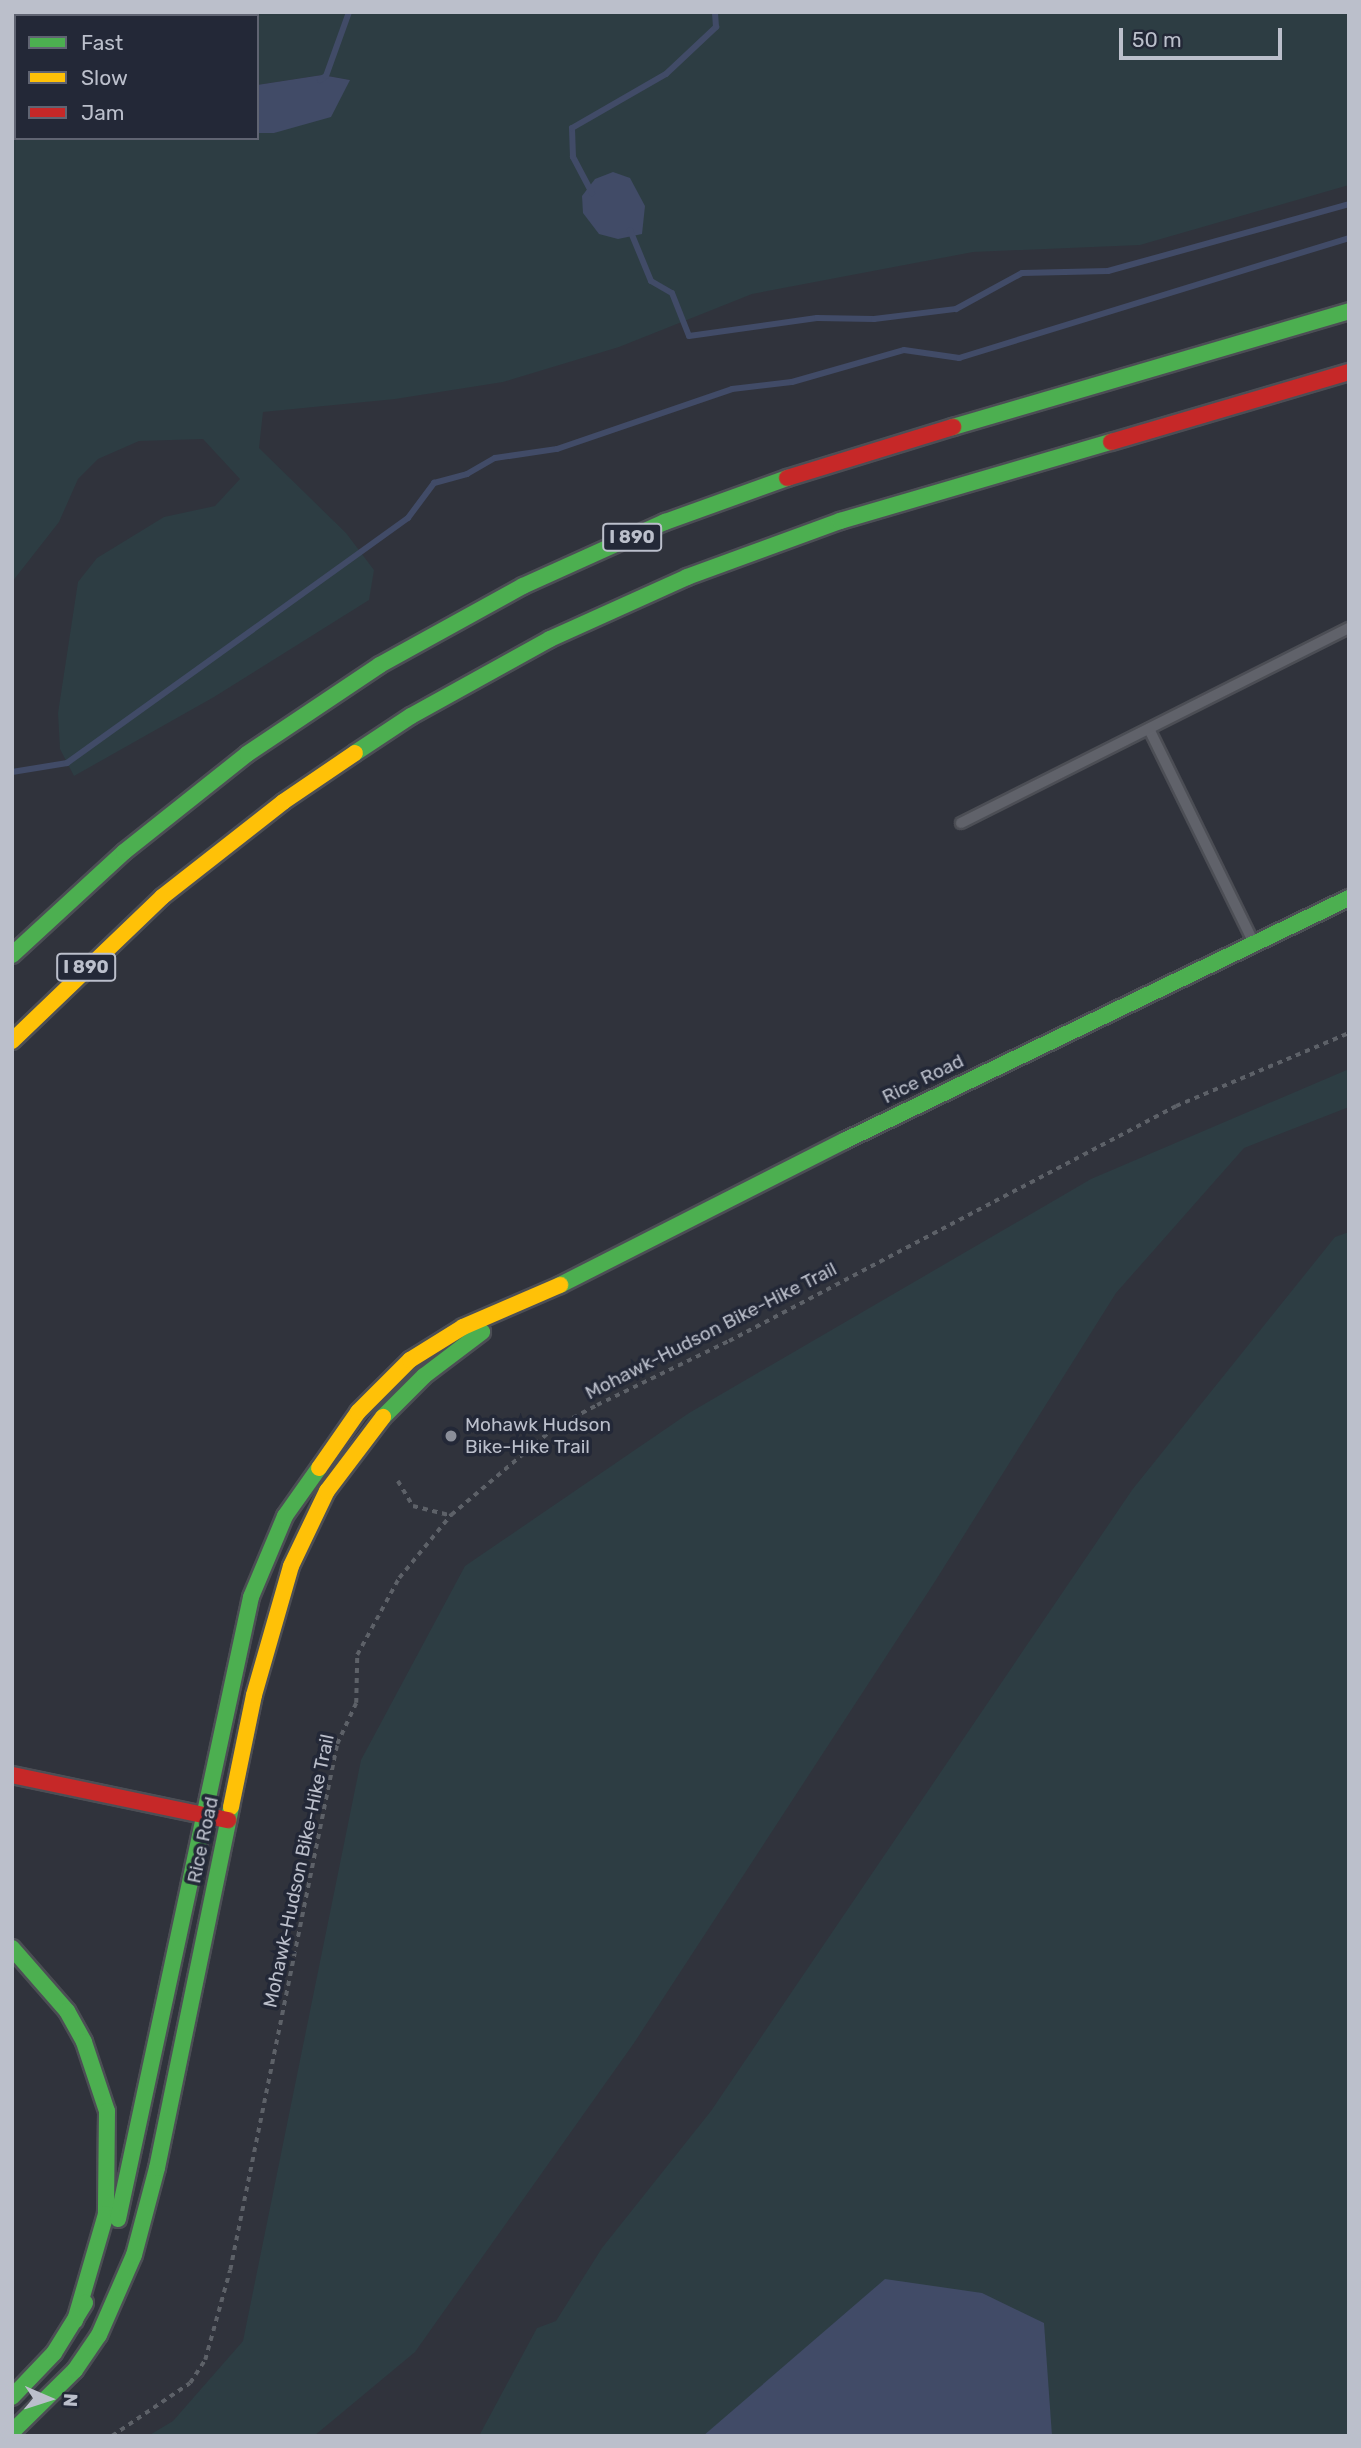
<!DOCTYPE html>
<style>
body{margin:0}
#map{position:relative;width:1361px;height:2448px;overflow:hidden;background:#30333c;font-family:Rubik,sans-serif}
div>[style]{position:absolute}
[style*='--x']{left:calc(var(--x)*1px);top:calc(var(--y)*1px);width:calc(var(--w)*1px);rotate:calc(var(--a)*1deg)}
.green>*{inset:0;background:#2d3d43}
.water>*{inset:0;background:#414b67}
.stream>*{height:6px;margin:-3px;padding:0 3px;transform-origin:3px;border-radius:3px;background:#414b67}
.path>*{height:3.5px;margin-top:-1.75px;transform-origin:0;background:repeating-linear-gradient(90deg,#5d6168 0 5px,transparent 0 10px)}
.roads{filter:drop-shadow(2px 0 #4c4e55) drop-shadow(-2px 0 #4c4e55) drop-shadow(0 2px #4c4e55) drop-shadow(0 -2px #4c4e55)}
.lane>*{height:10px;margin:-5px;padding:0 5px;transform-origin:5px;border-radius:5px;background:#60626a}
.fast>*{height:16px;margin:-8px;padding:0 8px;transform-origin:8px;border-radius:8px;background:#4caf50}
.slow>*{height:16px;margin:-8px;padding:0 8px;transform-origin:8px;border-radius:8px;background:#ffc107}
.jam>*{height:16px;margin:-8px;padding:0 8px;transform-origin:8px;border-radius:8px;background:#c62828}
.dots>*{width:19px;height:19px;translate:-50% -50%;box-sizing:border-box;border:4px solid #232837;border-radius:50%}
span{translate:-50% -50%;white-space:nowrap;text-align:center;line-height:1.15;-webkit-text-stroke:7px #232837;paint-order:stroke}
.shield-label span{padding:2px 5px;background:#232837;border:2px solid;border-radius:5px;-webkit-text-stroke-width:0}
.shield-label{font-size:18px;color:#bbbfcb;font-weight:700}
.street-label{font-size:19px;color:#bbbfcb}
.poi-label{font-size:19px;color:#bbbfcb}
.left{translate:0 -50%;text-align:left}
.frame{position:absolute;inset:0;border:14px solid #bbbfcb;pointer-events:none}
.legend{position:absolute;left:14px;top:14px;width:245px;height:126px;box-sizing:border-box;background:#232837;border:2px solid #606472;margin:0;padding:9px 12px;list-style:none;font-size:21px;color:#bbbfcb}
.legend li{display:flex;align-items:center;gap:14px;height:35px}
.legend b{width:35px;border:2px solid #606472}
.north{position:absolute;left:14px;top:2364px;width:70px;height:70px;-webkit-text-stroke:5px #232837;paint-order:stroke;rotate:93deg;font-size:19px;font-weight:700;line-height:28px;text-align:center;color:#bbbfcb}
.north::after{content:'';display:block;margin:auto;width:24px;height:32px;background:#bbbfcb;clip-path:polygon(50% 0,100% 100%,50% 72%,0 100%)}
.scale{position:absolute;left:1119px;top:28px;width:163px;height:32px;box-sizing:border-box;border:4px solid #bbbfcb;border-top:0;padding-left:9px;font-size:21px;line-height:24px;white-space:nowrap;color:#bbbfcb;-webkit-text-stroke:5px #232837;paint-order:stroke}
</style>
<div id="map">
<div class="green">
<div style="clip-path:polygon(evenodd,12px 12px,1349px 12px,1349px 185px,1140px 245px,973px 252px,752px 294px,619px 347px,503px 382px,395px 399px,263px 412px,259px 448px,346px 533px,374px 570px,369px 600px,214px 697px,74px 776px,60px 749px,58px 713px,78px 582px,97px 558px,164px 517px,215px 506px,240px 479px,203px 439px,139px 441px,98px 459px,78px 479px,59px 522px,12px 582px,12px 12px,16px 16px,257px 16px,257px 85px,322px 75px,350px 80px,274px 133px,257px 133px,257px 138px,16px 138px,16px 16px)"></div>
<div style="clip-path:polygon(1349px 1069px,1349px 1107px,1244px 1148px,1116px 1293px,934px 1583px,634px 2043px,415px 2352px,314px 2436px,148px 2436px,173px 2421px,243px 2341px,361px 1760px,465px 1566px,689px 1413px,1091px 1179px)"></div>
<div style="clip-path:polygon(1349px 1232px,1349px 2436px,479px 2436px,537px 2328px,556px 2321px,602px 2248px,711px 2111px,1132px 1490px,1335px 1237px)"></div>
</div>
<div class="water">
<div style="clip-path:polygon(322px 75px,350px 80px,331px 117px,274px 133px,257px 133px,257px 85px)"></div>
<div style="clip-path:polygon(613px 172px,630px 178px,645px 206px,642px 234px,618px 239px,599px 234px,583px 213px,582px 196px,595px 179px)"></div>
<div style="clip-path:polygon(885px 2279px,982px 2293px,1044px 2323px,1052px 2436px,703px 2436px)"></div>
</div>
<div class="stream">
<div style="--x:320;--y:80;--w:7;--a:-34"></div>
<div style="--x:326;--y:76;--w:68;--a:-70.2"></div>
<div style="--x:12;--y:108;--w:4;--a:14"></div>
<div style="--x:592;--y:193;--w:41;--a:-117.8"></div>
<div style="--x:573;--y:157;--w:29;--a:-92"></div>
<div style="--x:572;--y:128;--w:108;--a:-29.9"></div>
<div style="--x:666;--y:74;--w:69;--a:-43.2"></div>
<div style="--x:716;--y:27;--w:15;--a:-94"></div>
<div style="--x:630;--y:230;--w:55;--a:67.6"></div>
<div style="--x:651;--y:281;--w:24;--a:30"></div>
<div style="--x:672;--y:293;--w:46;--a:68.4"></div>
<div style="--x:689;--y:336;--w:129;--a:-8"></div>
<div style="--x:817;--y:318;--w:57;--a:1"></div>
<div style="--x:874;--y:319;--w:83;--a:-7"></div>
<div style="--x:956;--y:309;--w:75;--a:-28.6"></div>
<div style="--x:1022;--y:273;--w:86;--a:-1.3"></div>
<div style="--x:1108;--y:271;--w:250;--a:-15.5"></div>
<div style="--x:12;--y:772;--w:56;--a:-9.3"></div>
<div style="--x:67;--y:763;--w:420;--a:-35.7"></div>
<div style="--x:408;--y:518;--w:44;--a:-53.4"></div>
<div style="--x:434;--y:483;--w:34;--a:-15"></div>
<div style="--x:467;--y:474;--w:32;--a:-30"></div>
<div style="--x:495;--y:458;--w:63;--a:-8.3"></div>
<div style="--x:557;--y:449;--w:185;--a:-18.9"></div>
<div style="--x:732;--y:389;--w:60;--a:-6.7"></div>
<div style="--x:792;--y:382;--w:116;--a:-15.9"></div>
<div style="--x:904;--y:350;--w:56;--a:8.3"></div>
<div style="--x:959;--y:358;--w:408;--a:-17.1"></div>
</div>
<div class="path">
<div style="--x:46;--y:16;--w:4;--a:-63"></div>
<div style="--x:12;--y:66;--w:10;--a:-66"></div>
<div style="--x:398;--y:1481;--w:29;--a:59"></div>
<div style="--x:413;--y:1506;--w:38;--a:14"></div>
<div style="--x:112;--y:2436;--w:94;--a:-34.2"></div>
<div style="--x:190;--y:2383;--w:27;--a:-57"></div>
<div style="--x:205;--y:2360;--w:93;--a:-74.5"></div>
<div style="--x:230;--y:2270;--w:537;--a:-78.5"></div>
<div style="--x:337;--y:1744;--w:45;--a:-65.1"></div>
<div style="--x:356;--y:1703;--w:48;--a:-88.8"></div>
<div style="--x:357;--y:1655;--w:88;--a:-61.4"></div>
<div style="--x:399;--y:1578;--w:82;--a:-50.5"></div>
<div style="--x:451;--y:1515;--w:136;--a:-40.2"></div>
<div style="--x:555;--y:1427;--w:47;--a:-27.6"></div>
<div style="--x:597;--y:1405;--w:147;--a:-25.9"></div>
<div style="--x:729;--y:1341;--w:505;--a:-27.73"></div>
<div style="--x:1176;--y:1106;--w:188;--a:-22.9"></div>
</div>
<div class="roads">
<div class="lane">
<div style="--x:1149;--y:729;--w:236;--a:63.9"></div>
<div style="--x:961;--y:823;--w:434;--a:-26.7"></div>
</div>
<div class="fast">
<div style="--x:953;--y:427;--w:413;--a:-16.3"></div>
<div style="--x:355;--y:753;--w:67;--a:-33.5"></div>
<div style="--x:411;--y:716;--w:159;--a:-29"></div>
<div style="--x:550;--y:639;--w:150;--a:-24.3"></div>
<div style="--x:687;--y:577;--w:163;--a:-20.1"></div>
<div style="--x:840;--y:521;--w:282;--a:-16.3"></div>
<div style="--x:12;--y:955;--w:152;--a:-42.6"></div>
<div style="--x:124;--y:852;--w:157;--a:-38.5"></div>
<div style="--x:247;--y:754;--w:160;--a:-33.8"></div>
<div style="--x:380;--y:665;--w:163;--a:-28.9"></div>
<div style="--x:523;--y:586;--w:156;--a:-24.3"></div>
<div style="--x:665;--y:522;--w:130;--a:-19.8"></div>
<div style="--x:560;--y:1285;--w:318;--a:-26.9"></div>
<div style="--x:844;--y:1141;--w:560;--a:-25.7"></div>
<div style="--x:383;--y:1417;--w:58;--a:-45"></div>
<div style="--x:424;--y:1376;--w:73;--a:-37.2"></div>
<div style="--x:12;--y:1948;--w:84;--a:48.9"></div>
<div style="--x:67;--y:2011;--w:35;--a:61"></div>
<div style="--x:84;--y:2042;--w:73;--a:71.6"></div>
<div style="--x:107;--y:2111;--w:103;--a:90.6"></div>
<div style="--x:106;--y:2214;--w:111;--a:106.2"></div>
<div style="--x:118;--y:2219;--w:636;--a:-77.93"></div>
<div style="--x:251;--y:1597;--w:88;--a:-67.2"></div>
<div style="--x:285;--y:1516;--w:59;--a:-54.7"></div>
<div style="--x:12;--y:2397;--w:61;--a:-46.3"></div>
<div style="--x:54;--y:2353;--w:59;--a:-58.2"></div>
<div style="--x:12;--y:2432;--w:88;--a:-44.5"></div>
<div style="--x:75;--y:2370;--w:42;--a:-55.6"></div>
<div style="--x:99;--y:2335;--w:87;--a:-66.4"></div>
<div style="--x:134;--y:2255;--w:90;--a:-75.2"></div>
<div style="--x:157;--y:2168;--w:369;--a:-78.4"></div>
</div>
<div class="slow">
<div style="--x:12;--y:1041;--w:208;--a:-43.8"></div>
<div style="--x:162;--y:897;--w:154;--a:-38.1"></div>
<div style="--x:283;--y:802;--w:87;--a:-34.2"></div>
<div style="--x:319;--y:1468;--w:68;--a:-55.1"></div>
<div style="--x:358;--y:1412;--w:74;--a:-45"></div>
<div style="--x:410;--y:1360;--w:62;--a:-31.9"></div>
<div style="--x:463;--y:1327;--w:106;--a:-23.4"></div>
<div style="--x:231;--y:1807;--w:114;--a:-78.4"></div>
<div style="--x:254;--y:1695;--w:134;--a:-74"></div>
<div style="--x:291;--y:1566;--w:83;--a:-64.4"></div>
<div style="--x:327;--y:1491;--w:93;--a:-52.9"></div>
</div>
<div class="jam">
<div style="--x:1111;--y:442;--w:248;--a:-16.4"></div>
<div style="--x:787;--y:478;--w:174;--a:-17.1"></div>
<div style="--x:12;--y:1775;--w:221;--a:11.8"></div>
</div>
</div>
<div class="dots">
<div style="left:451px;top:1436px;background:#8a8e99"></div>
</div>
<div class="shield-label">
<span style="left:632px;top:537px">I 890</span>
<span style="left:86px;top:967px">I 890</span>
</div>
<div class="street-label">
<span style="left:923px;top:1079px;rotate:-26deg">Rice Road</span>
<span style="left:711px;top:1331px;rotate:-27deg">Mohawk-Hudson Bike-Hike Trail</span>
<span style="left:203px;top:1840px;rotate:-78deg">Rice Road</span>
<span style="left:299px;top:1871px;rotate:-78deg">Mohawk-Hudson Bike-Hike Trail</span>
</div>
<div class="poi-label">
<span class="left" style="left:465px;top:1436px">Mohawk Hudson<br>Bike-Hike Trail</span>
</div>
<div class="frame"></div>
<ul class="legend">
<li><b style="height:9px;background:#4caf50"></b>Fast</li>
<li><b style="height:9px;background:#ffc107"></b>Slow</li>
<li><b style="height:9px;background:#c62828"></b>Jam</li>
</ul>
<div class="north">N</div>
<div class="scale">50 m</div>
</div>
